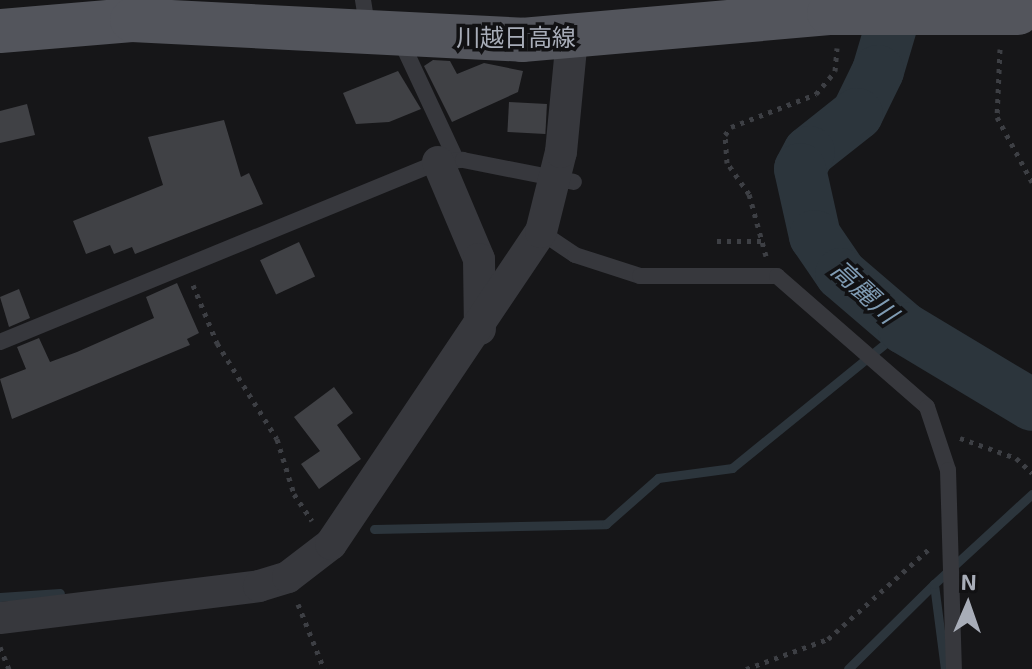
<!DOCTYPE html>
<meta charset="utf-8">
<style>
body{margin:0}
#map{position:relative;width:1032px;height:669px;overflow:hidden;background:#161618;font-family:"Exo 2","Noto Sans JP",sans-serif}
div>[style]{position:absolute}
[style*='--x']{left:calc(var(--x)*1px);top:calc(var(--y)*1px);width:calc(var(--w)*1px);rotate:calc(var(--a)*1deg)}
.stream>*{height:9px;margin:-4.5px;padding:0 4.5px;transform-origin:4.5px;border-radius:4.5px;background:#2c353c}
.river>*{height:52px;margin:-26px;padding:0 26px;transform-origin:26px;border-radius:26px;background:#2c353c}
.building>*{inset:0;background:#404145;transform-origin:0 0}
.path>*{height:5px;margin-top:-2.5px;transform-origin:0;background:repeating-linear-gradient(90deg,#3d3f44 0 4px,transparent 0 10px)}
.lane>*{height:16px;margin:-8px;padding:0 8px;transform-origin:8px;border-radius:8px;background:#37383d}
.street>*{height:32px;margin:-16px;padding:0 16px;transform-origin:16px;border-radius:16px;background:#37383d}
.primary>*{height:44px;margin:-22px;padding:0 22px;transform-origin:22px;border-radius:22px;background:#53555c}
.primary-bridge>*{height:44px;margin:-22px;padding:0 22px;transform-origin:22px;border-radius:22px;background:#53555c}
span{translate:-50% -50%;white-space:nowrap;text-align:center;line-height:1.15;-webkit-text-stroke:7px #111113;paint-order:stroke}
.street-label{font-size:24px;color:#a8adb8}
.water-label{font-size:26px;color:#7f9bb3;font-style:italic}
.north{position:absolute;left:928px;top:565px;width:80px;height:80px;-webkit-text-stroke:6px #111113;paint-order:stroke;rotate:2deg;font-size:22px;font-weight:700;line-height:32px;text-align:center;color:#a8adb8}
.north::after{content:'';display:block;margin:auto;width:28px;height:36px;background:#a8adb8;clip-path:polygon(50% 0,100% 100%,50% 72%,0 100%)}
</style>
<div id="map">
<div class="stream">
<div style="--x:374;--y:529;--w:232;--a:-1.2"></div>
<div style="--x:606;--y:524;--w:69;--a:-41.5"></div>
<div style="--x:658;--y:478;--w:75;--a:-7.7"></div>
<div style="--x:732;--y:468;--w:222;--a:-39.1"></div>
<div style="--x:0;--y:597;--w:60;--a:-3.8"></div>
<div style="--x:848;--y:669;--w:121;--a:-44.7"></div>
<div style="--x:945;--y:669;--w:86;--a:-97.4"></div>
<div style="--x:934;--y:584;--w:133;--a:-42.6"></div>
</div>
<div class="river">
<div style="--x:899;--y:0;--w:74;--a:106.5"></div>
<div style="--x:878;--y:71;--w:48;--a:116"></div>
<div style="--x:857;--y:114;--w:61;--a:141.6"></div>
<div style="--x:809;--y:152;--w:19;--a:118"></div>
<div style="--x:800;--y:169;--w:69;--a:77.4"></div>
<div style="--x:815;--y:236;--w:46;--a:55.6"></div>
<div style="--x:841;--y:274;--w:83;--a:40.6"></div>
<div style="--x:904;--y:328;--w:149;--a:31"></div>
</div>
<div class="building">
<div style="clip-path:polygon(433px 60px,450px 61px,457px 74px,484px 63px,523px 71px,518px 92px,452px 122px,424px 66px)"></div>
<div style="clip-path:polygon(398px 71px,421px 109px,389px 122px,356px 124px,343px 93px)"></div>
<div style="left:509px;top:102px;width:38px;height:30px;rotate:3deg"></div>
<div style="clip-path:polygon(27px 104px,35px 135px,0 143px,0 111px)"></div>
<div style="clip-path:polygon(224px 120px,241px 177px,249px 173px,263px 204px,135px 254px,132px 247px,114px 254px,110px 245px,86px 254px,73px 221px,163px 185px,148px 137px)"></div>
<div style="left:299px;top:242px;width:38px;height:43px;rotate:65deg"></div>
<div style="clip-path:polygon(177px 283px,199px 333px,187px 339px,190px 345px,12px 419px,0 379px,26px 369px,17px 347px,39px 338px,50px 362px,77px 352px,154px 318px,146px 297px)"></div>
<div style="clip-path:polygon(19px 289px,30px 318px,9px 327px,0 297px)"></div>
<div style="clip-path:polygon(334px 387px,353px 413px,337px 425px,361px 459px,319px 489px,301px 464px,320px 451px,294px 417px)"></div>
</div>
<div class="path">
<div style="--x:1000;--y:49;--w:68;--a:92.5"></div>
<div style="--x:997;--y:117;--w:74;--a:61.7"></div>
<div style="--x:717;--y:241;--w:45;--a:0"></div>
<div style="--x:766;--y:256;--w:64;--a:-105.3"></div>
<div style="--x:749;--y:194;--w:38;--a:-125"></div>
<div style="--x:727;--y:163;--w:28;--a:-94"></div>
<div style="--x:725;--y:135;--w:10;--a:-53"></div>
<div style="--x:731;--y:127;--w:91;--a:-21.2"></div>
<div style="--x:816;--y:94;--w:30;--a:-50"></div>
<div style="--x:835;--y:71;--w:23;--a:-85"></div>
<div style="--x:193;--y:285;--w:63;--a:67.5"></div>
<div style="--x:217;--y:343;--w:113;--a:58"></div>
<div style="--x:277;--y:439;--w:58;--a:72.8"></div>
<div style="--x:294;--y:494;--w:32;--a:56"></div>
<div style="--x:960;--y:438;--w:59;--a:19.7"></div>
<div style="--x:1016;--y:458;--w:22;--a:43"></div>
<div style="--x:298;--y:604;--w:70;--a:68.2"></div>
<div style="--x:0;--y:647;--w:24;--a:68"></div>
<div style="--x:746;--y:669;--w:87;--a:-20.1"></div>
<div style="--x:828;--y:639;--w:135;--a:-41.7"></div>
</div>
<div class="lane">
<div style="--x:363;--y:0;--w:30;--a:81"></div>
<div style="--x:399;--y:37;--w:135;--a:65"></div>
<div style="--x:541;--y:232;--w:41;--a:34.1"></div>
<div style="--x:575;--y:255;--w:68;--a:17.9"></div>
<div style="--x:640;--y:276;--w:137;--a:0"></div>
<div style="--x:777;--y:276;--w:199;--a:41.1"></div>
<div style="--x:927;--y:407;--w:66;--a:71.6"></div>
<div style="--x:948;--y:470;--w:199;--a:88.3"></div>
<div style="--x:0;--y:342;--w:474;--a:-22.3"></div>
<div style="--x:438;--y:162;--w:25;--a:-5"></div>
<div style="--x:463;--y:160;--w:113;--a:11.2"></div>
</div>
<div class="street">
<div style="--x:438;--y:162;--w:105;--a:67.1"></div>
<div style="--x:479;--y:259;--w:70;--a:89.2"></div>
<div style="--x:0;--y:618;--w:261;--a:-7"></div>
<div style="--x:259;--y:586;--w:30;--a:-17"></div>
<div style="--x:288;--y:577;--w:54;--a:-37.5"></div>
<div style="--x:331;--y:544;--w:376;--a:-56.1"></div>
<div style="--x:541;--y:232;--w:82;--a:-76"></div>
<div style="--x:561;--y:152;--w:115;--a:-84.5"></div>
</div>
<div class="primary">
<div style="--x:0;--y:31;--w:132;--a:-4.8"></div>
<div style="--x:132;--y:20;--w:391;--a:2.9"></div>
<div style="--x:522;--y:40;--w:308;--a:-5"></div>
</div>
<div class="primary-bridge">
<div style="--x:829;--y:13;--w:189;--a:0"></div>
</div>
<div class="street-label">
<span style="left:516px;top:37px">川越日高線</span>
</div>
<div class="water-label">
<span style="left:865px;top:291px;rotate:43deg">高麗川</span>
</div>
<div class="north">N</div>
</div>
